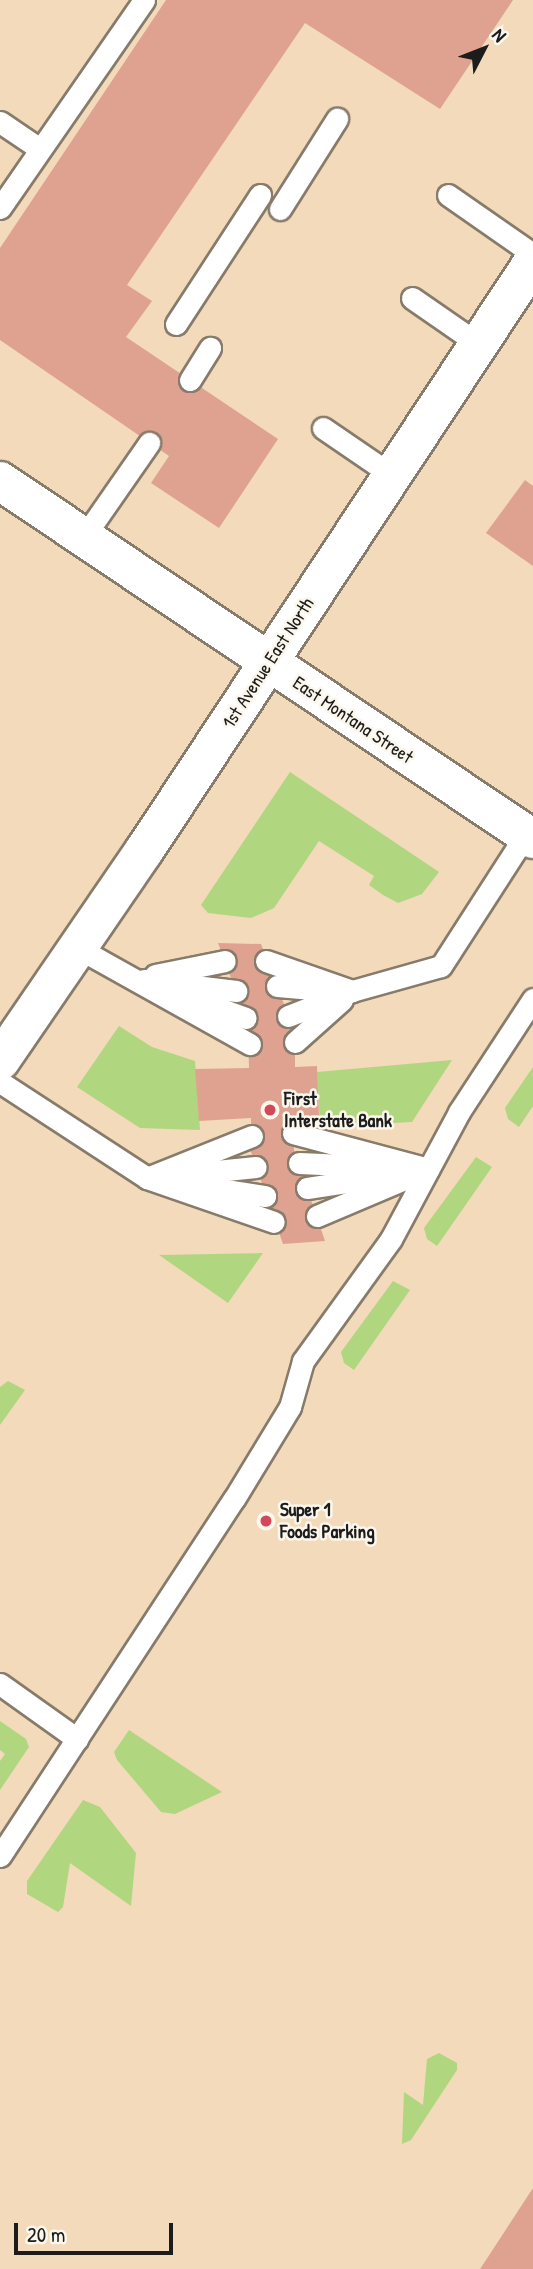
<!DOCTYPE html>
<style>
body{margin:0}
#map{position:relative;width:533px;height:2269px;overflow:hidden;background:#f2daba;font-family:"Patrick Hand",sans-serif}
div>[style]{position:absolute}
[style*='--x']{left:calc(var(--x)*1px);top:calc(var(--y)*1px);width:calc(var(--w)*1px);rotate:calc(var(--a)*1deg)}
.green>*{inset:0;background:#b1d680}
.building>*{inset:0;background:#e0a290}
.roads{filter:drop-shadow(2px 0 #877b6b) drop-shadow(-2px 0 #877b6b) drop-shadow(0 2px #877b6b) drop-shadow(0 -2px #877b6b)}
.service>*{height:21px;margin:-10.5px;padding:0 10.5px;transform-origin:10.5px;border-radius:10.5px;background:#fff}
.minor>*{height:38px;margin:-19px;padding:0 19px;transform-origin:19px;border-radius:19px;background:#fff}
.tertiary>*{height:38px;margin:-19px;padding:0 19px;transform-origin:19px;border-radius:19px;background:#fff}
.dots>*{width:19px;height:19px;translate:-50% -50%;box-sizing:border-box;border:4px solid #fbf7ec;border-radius:50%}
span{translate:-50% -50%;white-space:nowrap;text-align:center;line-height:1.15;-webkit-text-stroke:5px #fbf7ec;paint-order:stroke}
.street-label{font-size:19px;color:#1c1c1c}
.poi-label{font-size:19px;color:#1c1c1c;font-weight:700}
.left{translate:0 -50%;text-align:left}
.north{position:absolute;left:449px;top:14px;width:70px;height:70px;-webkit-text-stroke:5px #fbf7ec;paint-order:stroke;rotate:48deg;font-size:19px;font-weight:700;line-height:28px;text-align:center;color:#1c1c1c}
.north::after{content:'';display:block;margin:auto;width:24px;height:32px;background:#1c1c1c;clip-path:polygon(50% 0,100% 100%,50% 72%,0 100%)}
.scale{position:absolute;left:14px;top:2223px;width:159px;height:32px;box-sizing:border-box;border:4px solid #1c1c1c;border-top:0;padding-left:9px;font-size:21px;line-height:24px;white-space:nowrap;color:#1c1c1c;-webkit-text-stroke:5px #fbf7ec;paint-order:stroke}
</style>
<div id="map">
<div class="green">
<div style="clip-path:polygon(290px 772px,439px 872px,422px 894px,398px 903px,383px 895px,369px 885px,374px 876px,319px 841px,274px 908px,251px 918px,208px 913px,201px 905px)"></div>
<div style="clip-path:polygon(119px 1026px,152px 1047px,195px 1061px,200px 1130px,140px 1128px,77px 1087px)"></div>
<div style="clip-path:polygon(452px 1060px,412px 1122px,320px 1127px,317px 1072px)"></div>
<div style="clip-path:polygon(533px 1067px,533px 1106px,519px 1127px,508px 1119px,505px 1108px)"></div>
<div style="clip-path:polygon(476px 1157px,492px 1167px,437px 1246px,427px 1239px,424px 1228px)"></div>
<div style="clip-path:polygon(263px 1253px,228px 1303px,159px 1255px)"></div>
<div style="clip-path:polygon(393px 1281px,410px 1290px,354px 1370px,344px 1363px,341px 1352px)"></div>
<div style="clip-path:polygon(8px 1381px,25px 1390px,0 1425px,0 1387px)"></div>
<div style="clip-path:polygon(0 1721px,26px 1739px,29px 1747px,0 1790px,0 1761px,5px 1754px,0 1750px)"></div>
<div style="clip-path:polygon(129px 1730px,222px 1792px,175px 1814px,161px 1812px,117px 1760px,114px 1752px)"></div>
<div style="clip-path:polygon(83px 1800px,100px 1807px,136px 1853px,131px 1906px,70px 1863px,63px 1907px,58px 1912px,27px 1894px,27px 1881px)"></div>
<div style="clip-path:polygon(439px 2053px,457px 2063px,457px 2070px,411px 2140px,402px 2144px,404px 2092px,423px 2105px,427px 2059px)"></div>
</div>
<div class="building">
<div style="clip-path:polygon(166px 0,513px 0,440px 109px,305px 23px,127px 285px,152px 301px,126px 337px,278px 439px,219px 528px,151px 483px,169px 456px,0 340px,0 248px)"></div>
<div style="clip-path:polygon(525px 480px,533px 486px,533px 566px,486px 533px)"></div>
<div style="clip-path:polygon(218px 943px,261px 944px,295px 1033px,295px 1067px,317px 1066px,319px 1116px,295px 1119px,293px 1133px,294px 1150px,325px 1241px,283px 1244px,251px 1152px,251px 1118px,199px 1121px,195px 1069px,249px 1068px,248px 1024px)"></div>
<div style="clip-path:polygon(533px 2188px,533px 2269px,480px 2269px,486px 2260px)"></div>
</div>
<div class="roads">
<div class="service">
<div style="--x:0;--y:122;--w:48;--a:34"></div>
<div style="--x:448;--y:195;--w:103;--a:34.8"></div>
<div style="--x:0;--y:208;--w:253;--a:-55.3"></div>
<div style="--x:280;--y:209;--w:107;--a:-57.7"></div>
<div style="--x:412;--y:298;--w:83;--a:34.7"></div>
<div style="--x:176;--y:324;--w:154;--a:-56.9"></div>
<div style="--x:190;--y:380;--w:38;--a:-58"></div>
<div style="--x:323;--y:428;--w:85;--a:34.4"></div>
<div style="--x:83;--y:538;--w:116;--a:-55.2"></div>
<div style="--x:78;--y:948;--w:197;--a:29.2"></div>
<div style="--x:266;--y:961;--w:91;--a:19.2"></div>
<div style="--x:155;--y:975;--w:71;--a:-11.3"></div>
<div style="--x:144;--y:980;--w:93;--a:6.8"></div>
<div style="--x:277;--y:986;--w:48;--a:4.8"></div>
<div style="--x:190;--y:998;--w:59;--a:19.7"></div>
<div style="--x:288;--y:1016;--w:69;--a:-21.3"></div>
<div style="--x:352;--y:991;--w:92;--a:-15.7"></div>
<div style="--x:441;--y:966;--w:157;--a:-57.2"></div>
<div style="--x:295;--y:1042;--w:63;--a:-41.8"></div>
<div style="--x:0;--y:1082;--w:176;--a:33.1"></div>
<div style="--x:147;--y:1178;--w:113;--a:-21.8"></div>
<div style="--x:293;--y:1133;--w:140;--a:14.9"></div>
<div style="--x:299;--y:1163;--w:89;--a:2.6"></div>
<div style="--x:177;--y:1175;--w:79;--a:-5.8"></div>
<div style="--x:147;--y:1178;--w:134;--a:19.1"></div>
<div style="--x:201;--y:1186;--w:65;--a:8.9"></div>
<div style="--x:307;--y:1188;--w:79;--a:-8.7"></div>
<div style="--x:317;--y:1216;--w:121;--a:-22.9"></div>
<div style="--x:0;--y:1684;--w:95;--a:35.5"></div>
<div style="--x:0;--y:1856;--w:427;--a:-56.8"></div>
<div style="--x:234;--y:1499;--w:108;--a:-58.7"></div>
<div style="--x:290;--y:1407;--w:48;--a:-74.2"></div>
<div style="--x:303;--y:1361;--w:150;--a:-54.2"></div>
<div style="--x:391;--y:1239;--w:144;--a:-61.8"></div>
<div style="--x:459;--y:1112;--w:135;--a:-56.8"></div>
</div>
<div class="minor">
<div style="--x:0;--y:481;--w:642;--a:33.89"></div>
</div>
<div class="tertiary">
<div style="--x:0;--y:1061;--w:255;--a:-55.6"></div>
<div style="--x:144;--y:851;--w:706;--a:-56.56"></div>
</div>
</div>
<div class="dots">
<div style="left:270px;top:1110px;background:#d1495b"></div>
<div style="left:266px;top:1521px;background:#d1495b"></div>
</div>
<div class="street-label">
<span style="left:268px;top:663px;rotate:-57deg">1st Avenue East North</span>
<span style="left:353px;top:720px;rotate:34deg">East Montana Street</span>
</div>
<div class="poi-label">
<span class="left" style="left:284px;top:1110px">First<br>Interstate Bank</span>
<span class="left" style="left:280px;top:1521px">Super 1<br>Foods Parking</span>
</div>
<div class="north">N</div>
<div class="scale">20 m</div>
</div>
